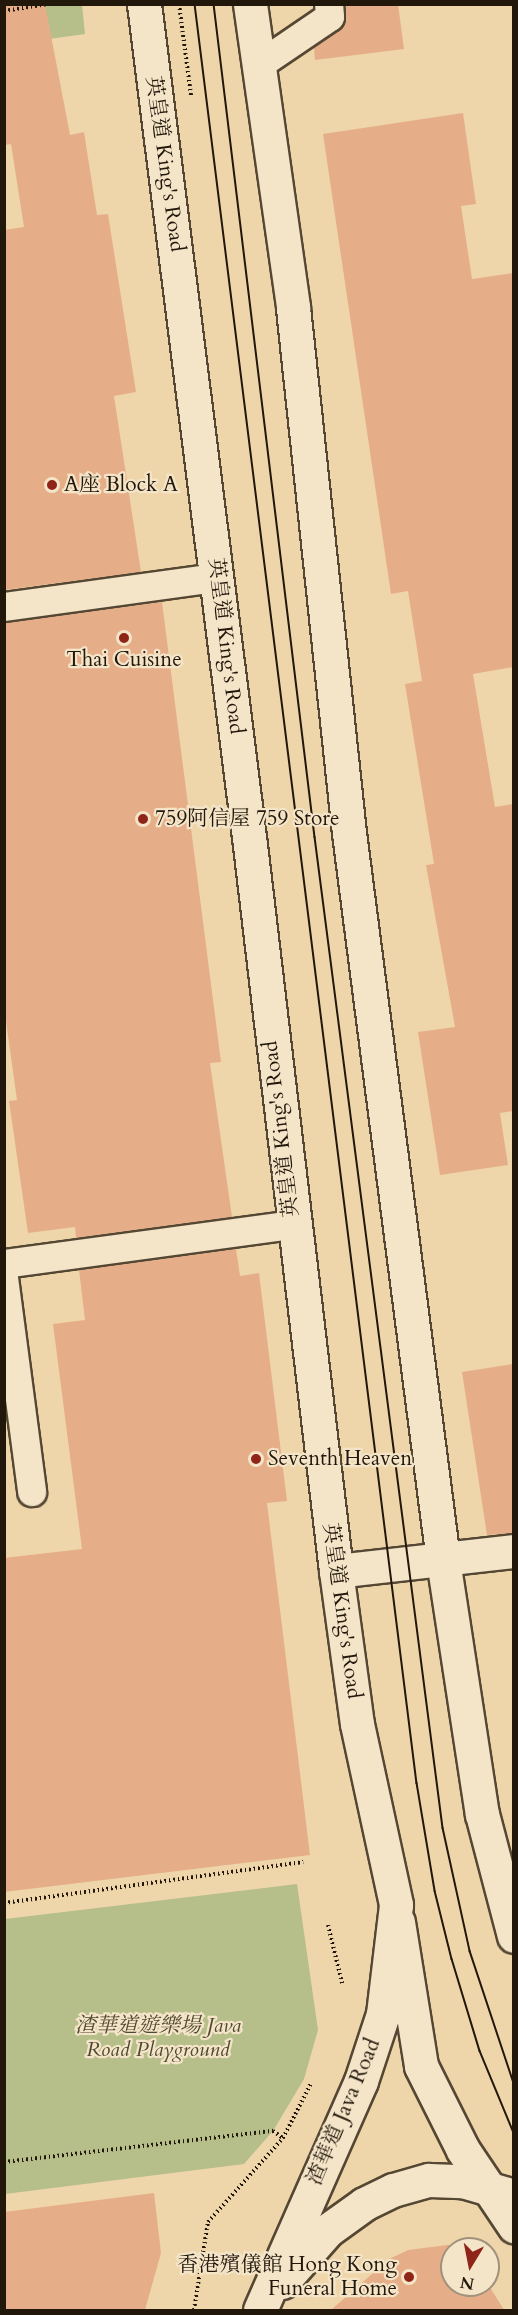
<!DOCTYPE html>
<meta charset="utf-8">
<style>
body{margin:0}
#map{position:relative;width:518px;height:2315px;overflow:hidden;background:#eed6aa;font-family:Cardo,"Noto Serif TC",serif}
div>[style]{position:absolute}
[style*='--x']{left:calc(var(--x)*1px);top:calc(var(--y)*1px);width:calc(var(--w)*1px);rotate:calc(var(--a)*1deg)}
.green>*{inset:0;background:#b6be8a}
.building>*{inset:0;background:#e6ae88}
.path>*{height:4px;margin-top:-2px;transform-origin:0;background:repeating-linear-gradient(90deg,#21170b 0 1.5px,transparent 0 4.5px)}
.roads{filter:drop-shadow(2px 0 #544733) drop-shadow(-2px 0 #544733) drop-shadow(0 2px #544733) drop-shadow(0 -2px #544733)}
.lane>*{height:28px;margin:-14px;padding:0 14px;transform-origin:14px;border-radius:14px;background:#f4e4c8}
.street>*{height:33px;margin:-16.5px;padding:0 16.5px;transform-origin:16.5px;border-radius:16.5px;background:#f4e4c8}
.secondary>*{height:33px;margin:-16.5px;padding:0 16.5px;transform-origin:16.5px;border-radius:16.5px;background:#f4e4c8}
.tram>*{height:1.5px;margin:-0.75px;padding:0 0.75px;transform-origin:0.75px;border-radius:0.75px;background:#21170b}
.path-bridge>*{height:4px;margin-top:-2px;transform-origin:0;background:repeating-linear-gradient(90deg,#21170b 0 1.5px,transparent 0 4.5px)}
.dots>*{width:16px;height:16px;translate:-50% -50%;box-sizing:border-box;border:3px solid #f4e4c8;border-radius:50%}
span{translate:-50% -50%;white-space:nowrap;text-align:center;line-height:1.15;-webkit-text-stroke:4.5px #f4e4c8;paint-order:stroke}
.street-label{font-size:21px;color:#21170b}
.poi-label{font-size:21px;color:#21170b}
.left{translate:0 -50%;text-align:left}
.right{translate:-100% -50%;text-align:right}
.park-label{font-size:21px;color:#4e4931;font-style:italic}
.frame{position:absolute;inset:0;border:6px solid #21170b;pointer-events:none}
.north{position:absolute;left:440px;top:2237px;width:60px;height:60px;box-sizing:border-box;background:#f4e4c8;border:2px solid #a0927c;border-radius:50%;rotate:190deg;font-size:16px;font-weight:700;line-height:24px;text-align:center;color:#21170b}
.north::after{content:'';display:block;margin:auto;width:21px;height:27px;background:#8f2418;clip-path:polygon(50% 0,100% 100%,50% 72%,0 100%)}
</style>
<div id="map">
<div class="green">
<div style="clip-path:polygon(4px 5px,82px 5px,85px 34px,5px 45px)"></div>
<div style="clip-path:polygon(297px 1884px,318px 2030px,304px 2079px,273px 2131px,244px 2164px,5px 2194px,5px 1919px)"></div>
</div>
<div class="building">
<div style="clip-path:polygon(4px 4px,45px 4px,70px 135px,84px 132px,97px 215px,108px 214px,136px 392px,114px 396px,141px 572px,4px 590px,4px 230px,24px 227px,11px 144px,4px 145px)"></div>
<div style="clip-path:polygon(346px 4px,398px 4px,404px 49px,315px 60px,314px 48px,345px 25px)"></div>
<div style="clip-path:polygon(463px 113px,476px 204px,461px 206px,472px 279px,513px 273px,513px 667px,473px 674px,495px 807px,513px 804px,513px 1111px,500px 1113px,508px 1165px,440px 1175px,418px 1032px,455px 1027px,426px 865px,434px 864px,405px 684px,422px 681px,408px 591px,391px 594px,323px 134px)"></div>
<div style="clip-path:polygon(162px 602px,221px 1062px,210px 1063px,232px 1217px,76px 1238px,75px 1227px,28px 1233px,9px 1101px,17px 1100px,4px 1007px,4px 623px)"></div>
<div style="clip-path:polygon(236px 1249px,240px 1276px,259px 1273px,287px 1501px,267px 1503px,310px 1855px,4px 1892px,4px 1558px,82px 1549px,53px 1324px,85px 1320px,79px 1270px)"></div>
<div style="clip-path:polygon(513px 1364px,513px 1533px,487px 1535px,462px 1372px)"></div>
<div style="clip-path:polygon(154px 2193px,161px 2253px,145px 2310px,4px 2310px,4px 2212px)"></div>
<div style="clip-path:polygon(447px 2245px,465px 2245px,467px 2249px,452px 2249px,452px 2285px,488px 2284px,504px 2310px,331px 2310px,389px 2259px,408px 2250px)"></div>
</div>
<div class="path">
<div style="--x:4;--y:11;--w:44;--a:-9.2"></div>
<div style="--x:4;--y:1903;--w:302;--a:-7.8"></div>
<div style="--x:328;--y:1925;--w:60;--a:76.4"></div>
<div style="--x:4;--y:2162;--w:271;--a:-6.6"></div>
<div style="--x:273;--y:2131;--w:12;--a:35"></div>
<div style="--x:194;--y:2310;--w:89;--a:-81"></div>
<div style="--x:208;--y:2222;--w:113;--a:-48.2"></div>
<div style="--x:283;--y:2138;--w:62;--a:-63"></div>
</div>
<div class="roads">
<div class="lane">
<div style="--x:258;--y:66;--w:87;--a:-34.2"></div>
<div style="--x:330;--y:17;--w:13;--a:-94"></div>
<div style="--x:4;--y:607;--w:215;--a:-7.8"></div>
<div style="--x:4;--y:1264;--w:292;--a:-7.7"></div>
<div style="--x:4;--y:1278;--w:216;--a:82.5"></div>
</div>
<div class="street">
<div style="--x:336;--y:1571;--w:179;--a:-6.4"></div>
<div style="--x:398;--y:1922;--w:146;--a:80.9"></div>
<div style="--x:421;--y:2066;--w:94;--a:63.4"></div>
<div style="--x:463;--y:2150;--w:92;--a:56.1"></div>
</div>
<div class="secondary">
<div style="--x:144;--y:4;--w:848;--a:82.82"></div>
<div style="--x:250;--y:845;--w:731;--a:83.24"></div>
<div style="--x:336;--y:1571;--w:154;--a:82.2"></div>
<div style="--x:357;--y:1724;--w:185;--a:77.8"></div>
<div style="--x:396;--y:1905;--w:110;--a:96.8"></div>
<div style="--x:383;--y:2014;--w:71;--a:108.2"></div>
<div style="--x:361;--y:2081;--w:250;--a:113.8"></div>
<div style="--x:250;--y:4;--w:307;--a:81.9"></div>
<div style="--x:293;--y:308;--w:528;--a:83.91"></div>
<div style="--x:349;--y:833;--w:733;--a:82.63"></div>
<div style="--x:443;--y:1560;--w:257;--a:81.3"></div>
<div style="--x:482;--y:1814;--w:126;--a:75.3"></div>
<div style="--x:282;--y:2282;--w:69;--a:-48.5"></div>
<div style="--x:328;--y:2230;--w:44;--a:-35.8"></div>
<div style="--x:364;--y:2204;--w:32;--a:-26"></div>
<div style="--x:393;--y:2190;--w:37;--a:-16"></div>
<div style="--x:429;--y:2180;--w:33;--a:2"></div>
<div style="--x:462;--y:2181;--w:54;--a:16.1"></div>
</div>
</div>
<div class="tram">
<div style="--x:195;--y:4;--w:1793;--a:82.89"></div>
<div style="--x:417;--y:1783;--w:109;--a:80.5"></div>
<div style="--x:435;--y:1891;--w:70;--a:76"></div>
<div style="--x:452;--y:1959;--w:96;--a:73.1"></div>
<div style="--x:480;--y:2051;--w:89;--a:67.5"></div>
<div style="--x:214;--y:4;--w:839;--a:83.09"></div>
<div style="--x:315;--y:837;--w:999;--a:82.64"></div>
<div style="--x:443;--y:1828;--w:126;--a:77.6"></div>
<div style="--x:470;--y:1951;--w:139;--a:71.6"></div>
</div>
<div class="path-bridge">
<div style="--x:179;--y:4;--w:92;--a:82.5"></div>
</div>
<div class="dots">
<div style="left:52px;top:485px;background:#8f2418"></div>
<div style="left:124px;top:638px;background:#8f2418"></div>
<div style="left:143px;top:819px;background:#8f2418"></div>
<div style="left:256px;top:1459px;background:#8f2418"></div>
<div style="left:409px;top:2277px;background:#8f2418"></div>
</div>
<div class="street-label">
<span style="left:165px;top:164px;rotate:82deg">英皇道 King's Road</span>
<span style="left:226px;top:646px;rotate:83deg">英皇道 King's Road</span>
<span style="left:281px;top:1129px;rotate:-97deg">英皇道 King's Road</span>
<span style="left:342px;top:1611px;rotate:82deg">英皇道 King's Road</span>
<span style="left:344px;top:2112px;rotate:-67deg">渣華道 Java Road</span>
</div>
<div class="poi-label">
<span class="left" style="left:64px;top:485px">A座 Block A</span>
<span style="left:124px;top:660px">Thai Cuisine</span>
<span class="left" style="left:155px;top:819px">759阿信屋 759 Store</span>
<span class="left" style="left:268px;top:1459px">Seventh Heaven</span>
<span class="right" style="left:397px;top:2277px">香港殯儀館 Hong Kong<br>Funeral Home</span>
</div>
<div class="park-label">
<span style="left:158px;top:2038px">渣華道遊樂場 Java<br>Road Playground</span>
</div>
<div class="frame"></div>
<div class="north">N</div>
</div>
